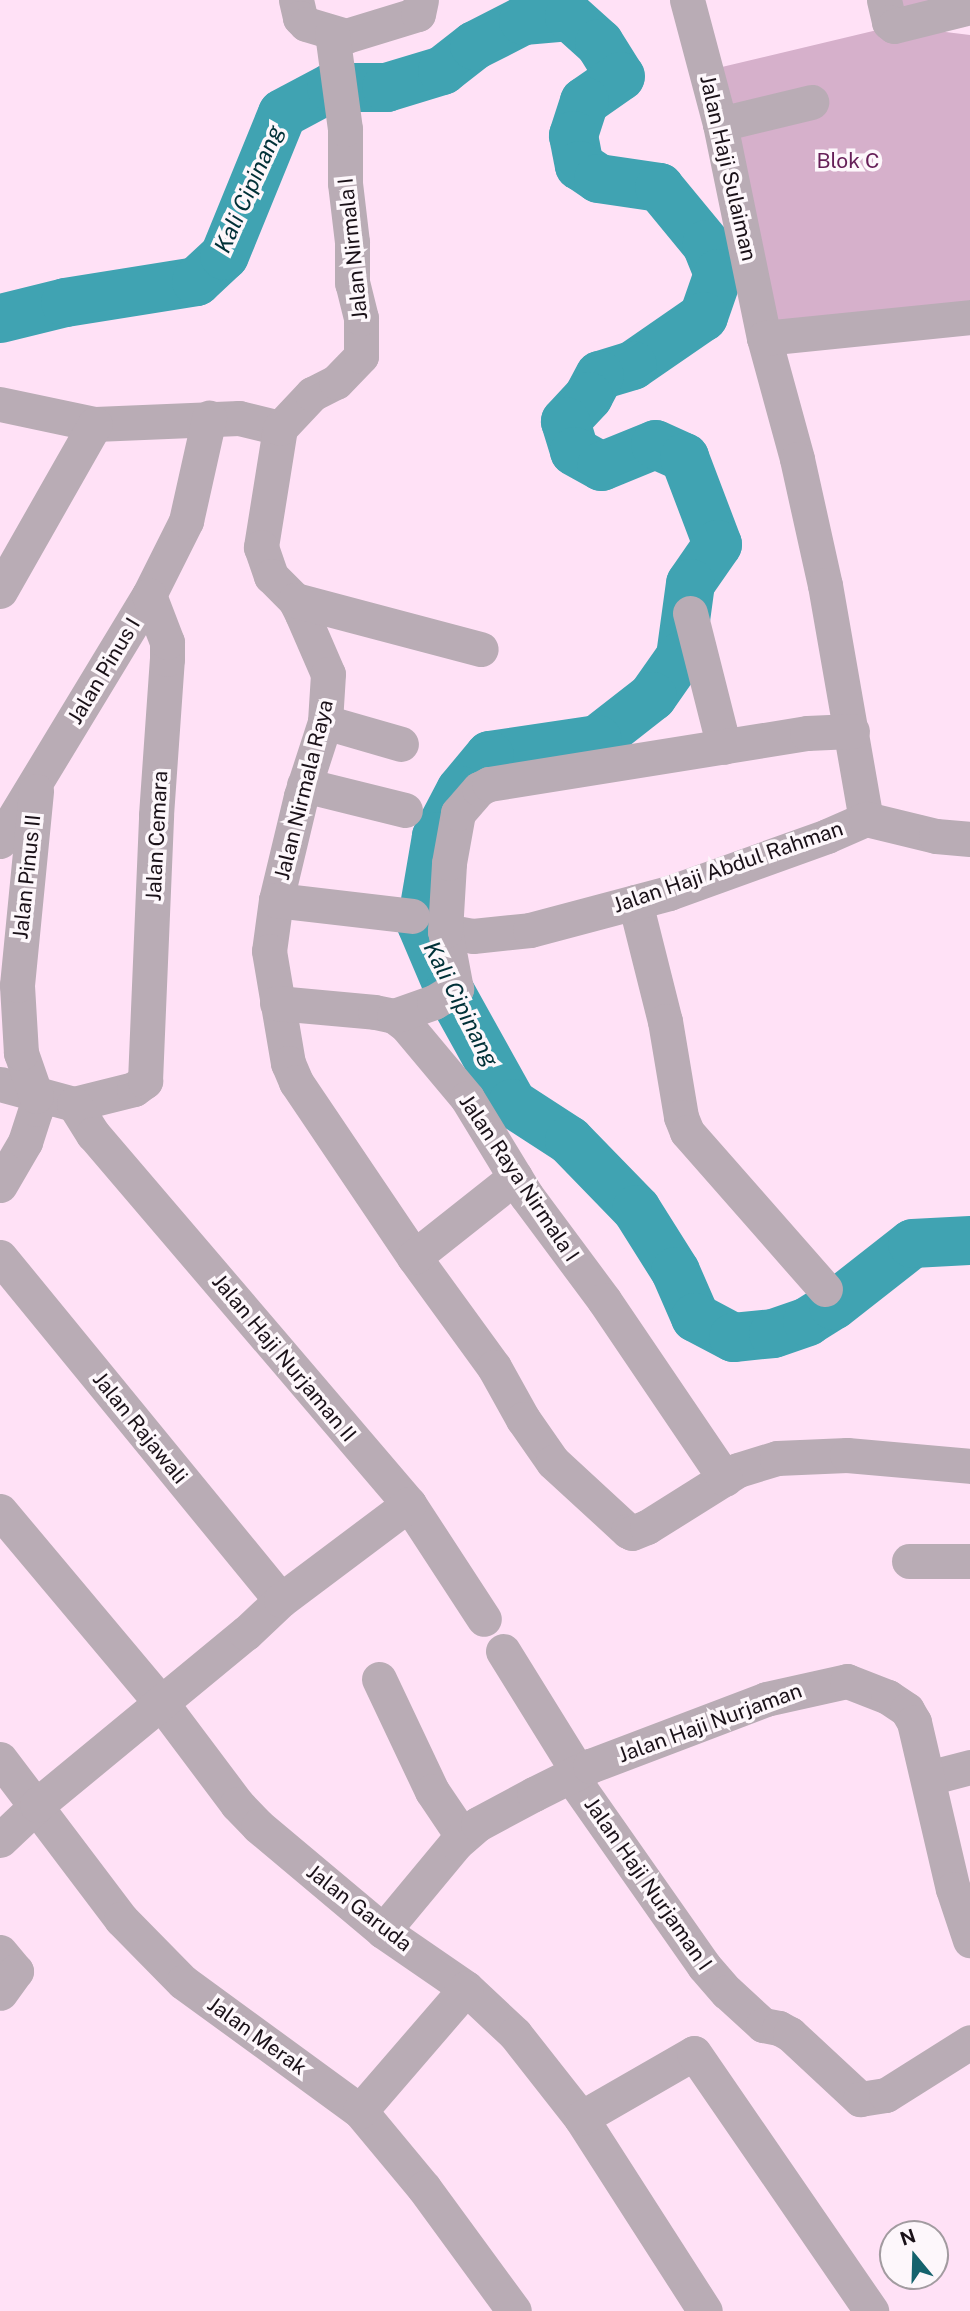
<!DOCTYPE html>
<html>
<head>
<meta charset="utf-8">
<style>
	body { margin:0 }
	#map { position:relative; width:970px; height:2311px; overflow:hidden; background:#ffe1f6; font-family:"Public Sans",sans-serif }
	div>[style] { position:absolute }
	.green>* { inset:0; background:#d6b0cb }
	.river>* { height:49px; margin:-24.5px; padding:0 24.5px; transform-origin:24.5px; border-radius:24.5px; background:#40a3b2 }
	.minor>* { height:35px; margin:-17.5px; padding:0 17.5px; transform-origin:17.5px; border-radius:17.5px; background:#b9acb5 }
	span { translate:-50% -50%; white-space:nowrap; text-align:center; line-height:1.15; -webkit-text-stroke:7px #fdf7fb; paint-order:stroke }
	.park-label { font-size:21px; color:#651e57 }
	.street-label { font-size:21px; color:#1a1118 }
	.water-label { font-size:23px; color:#003037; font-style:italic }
	.north { position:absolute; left:879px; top:2220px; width:70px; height:70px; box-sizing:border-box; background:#fdf7fb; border:2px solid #a29ba0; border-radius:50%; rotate:341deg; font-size:19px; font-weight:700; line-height:28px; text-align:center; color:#1a1118 }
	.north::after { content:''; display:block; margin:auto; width:24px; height:32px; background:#15626d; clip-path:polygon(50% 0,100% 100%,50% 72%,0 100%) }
</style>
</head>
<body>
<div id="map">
	<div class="green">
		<i style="clip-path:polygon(887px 0,970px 0,897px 26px,970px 35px,970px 317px,764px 338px,705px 71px,894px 26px)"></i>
	</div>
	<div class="river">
		<i style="left:0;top:318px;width:67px;rotate:-13.8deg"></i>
		<i style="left:65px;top:302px;width:133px;rotate:-9.1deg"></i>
		<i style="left:196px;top:281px;width:38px;rotate:-43deg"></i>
		<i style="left:224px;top:255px;width:153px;rotate:-67.8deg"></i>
		<i style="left:282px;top:113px;width:55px;rotate:-28deg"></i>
		<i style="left:331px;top:87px;width:55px"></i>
		<i style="left:386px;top:87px;width:59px;rotate:-16.9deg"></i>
		<i style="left:442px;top:70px;width:41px;rotate:-38deg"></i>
		<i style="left:474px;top:45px;width:55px;rotate:-27deg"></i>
		<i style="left:523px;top:20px;width:46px;rotate:-5deg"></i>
		<i style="left:569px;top:16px;width:40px;rotate:42deg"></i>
		<i style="left:599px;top:43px;width:39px;rotate:58deg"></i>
		<i style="left:620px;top:76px;width:44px;rotate:145.2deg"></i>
		<i style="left:584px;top:101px;width:36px;rotate:108deg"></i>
		<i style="left:573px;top:135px;width:31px;rotate:79deg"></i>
		<i style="left:579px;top:165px;width:23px;rotate:34deg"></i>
		<i style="left:598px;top:178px;width:62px;rotate:8.4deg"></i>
		<i style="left:659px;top:187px;width:74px;rotate:50.5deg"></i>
		<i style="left:706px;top:244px;width:31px;rotate:68deg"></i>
		<i style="left:718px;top:273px;width:46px;rotate:109.2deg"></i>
		<i style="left:703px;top:316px;width:86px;rotate:145.4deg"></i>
		<i style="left:632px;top:365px;width:34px;rotate:163deg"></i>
		<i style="left:599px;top:375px;width:24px;rotate:118deg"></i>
		<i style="left:588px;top:396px;width:34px;rotate:133deg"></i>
		<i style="left:565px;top:421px;width:31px;rotate:73deg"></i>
		<i style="left:574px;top:451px;width:31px;rotate:29deg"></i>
		<i style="left:601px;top:466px;width:58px;rotate:-22.2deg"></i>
		<i style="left:655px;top:444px;width:32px;rotate:24deg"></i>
		<i style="left:684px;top:457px;width:93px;rotate:69.2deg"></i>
		<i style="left:717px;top:544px;width:47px;rotate:124.7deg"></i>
		<i style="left:690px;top:583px;width:74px;rotate:97.8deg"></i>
		<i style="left:680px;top:656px;width:49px;rotate:125deg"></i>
		<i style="left:652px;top:696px;width:70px;rotate:142deg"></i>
		<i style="left:597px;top:739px;width:109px;rotate:171.6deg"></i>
		<i style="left:489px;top:755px;width:45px;rotate:129.6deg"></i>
		<i style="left:460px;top:790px;width:52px;rotate:117.6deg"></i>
		<i style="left:436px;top:836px;width:89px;rotate:99.7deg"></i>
		<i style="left:421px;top:924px;width:72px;rotate:67deg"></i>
		<i style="left:449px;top:990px;width:129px;rotate:60.9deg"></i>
		<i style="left:512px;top:1103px;width:68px;rotate:33deg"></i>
		<i style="left:569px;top:1140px;width:96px;rotate:45.8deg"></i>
		<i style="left:636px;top:1209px;width:73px;rotate:57.8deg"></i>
		<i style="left:675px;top:1271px;width:50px;rotate:66.5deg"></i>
		<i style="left:695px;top:1317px;width:43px;rotate:27.8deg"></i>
		<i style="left:733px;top:1337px;width:40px;rotate:-5.7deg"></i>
		<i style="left:773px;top:1333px;width:36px;rotate:-19deg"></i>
		<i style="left:807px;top:1321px;width:31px;rotate:-32deg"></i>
		<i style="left:833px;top:1305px;width:100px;rotate:-38.1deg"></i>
		<i style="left:912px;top:1243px;width:58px;rotate:-3deg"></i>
	</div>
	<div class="minor">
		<i style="left:296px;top:0;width:18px;rotate:77deg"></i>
		<i style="left:300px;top:18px;width:8px;rotate:45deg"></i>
		<i style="left:306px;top:24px;width:42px;rotate:16.7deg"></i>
		<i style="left:346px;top:36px;width:75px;rotate:-17deg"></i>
		<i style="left:418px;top:14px;width:14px;rotate:-78deg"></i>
		<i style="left:687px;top:0;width:128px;rotate:75.1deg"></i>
		<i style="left:720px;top:124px;width:218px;rotate:78.4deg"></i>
		<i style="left:764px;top:338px;width:125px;rotate:74.7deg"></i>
		<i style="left:797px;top:459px;width:129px;rotate:77.5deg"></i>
		<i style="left:825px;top:585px;width:238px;rotate:80.1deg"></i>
		<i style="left:884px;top:0;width:23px;rotate:77deg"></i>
		<i style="left:889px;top:22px;width:6px;rotate:39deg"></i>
		<i style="left:894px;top:26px;width:78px;rotate:-14deg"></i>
		<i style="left:720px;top:124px;width:94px;rotate:-13.6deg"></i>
		<i style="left:764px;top:338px;width:207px;rotate:-5.8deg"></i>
		<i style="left:0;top:404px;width:97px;rotate:11.9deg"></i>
		<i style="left:95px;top:424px;width:144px;rotate:-2.4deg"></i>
		<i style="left:239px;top:418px;width:42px;rotate:13.7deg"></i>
		<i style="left:280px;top:428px;width:121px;rotate:99.1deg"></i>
		<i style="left:261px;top:547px;width:31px;rotate:71deg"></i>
		<i style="left:271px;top:576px;width:34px;rotate:45deg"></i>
		<i style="left:295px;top:600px;width:16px;rotate:63deg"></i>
		<i style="left:302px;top:614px;width:65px;rotate:66.6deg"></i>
		<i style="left:328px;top:674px;width:48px;rotate:93.6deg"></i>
		<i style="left:325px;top:722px;width:78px;rotate:108deg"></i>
		<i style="left:301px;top:796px;width:107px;rotate:103.5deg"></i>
		<i style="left:276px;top:900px;width:51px;rotate:97.8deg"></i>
		<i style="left:269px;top:951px;width:114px;rotate:80.4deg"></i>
		<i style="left:288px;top:1063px;width:21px;rotate:67deg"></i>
		<i style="left:296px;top:1082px;width:211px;rotate:56deg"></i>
		<i style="left:414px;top:1257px;width:136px;rotate:54deg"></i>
		<i style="left:494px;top:1367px;width:60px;rotate:60.9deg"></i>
		<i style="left:523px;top:1419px;width:52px;rotate:55.1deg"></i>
		<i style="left:553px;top:1462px;width:102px;rotate:42.6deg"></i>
		<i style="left:628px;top:1531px;width:4px;rotate:27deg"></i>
		<i style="left:632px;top:1533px;width:16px;rotate:-22deg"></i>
		<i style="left:647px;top:1527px;width:107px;rotate:-32.1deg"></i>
		<i style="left:738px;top:1470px;width:41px;rotate:-17.1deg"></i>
		<i style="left:777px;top:1458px;width:70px;rotate:-2.5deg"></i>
		<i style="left:847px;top:1455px;width:123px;rotate:5.1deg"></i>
		<i style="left:280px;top:428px;width:47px;rotate:-46.7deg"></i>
		<i style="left:312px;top:394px;width:27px;rotate:-27deg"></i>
		<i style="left:336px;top:382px;width:36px;rotate:-46deg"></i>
		<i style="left:361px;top:356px;width:38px;rotate:-90deg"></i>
		<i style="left:361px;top:318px;width:36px;rotate:-104deg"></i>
		<i style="left:352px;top:283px;width:41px;rotate:-90deg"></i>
		<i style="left:352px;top:242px;width:59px;rotate:-96.8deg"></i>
		<i style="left:345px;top:183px;width:54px;rotate:-90deg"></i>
		<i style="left:345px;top:129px;width:97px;rotate:-97.7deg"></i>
		<i style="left:0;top:591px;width:192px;rotate:-60.4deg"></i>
		<i style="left:295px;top:600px;width:192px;rotate:14.8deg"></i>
		<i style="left:690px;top:613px;width:138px;rotate:75.8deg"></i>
		<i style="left:325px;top:722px;width:79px;rotate:16.1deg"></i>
		<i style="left:304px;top:785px;width:104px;rotate:13.9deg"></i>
		<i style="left:0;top:841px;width:288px;rotate:-58.8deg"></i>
		<i style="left:149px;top:595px;width:83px;rotate:-63.4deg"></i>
		<i style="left:186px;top:521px;width:106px;rotate:-77.4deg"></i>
		<i style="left:276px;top:900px;width:137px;rotate:6.7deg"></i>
		<i style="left:635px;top:902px;width:123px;rotate:75.9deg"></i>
		<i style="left:665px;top:1021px;width:97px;rotate:80.5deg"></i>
		<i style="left:681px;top:1117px;width:16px;rotate:68deg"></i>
		<i style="left:687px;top:1132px;width:209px;rotate:48.7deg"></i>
		<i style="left:445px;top:931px;width:28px;rotate:10deg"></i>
		<i style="left:473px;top:936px;width:57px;rotate:-6deg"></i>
		<i style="left:530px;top:930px;width:144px;rotate:-14.9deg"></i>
		<i style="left:669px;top:893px;width:168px;rotate:-19.8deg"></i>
		<i style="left:827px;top:836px;width:43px;rotate:-23.6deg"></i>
		<i style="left:866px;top:819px;width:72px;rotate:13.7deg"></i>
		<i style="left:936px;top:836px;width:34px;rotate:5deg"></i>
		<i style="left:277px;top:1003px;width:98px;rotate:5.2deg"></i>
		<i style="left:375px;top:1012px;width:19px;rotate:12deg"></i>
		<i style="left:394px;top:1016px;width:15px;rotate:37deg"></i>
		<i style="left:406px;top:1025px;width:95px;rotate:50.1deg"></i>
		<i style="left:467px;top:1098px;width:114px;rotate:58.7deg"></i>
		<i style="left:526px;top:1195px;width:131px;rotate:53.4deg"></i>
		<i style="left:604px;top:1300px;width:216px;rotate:55.9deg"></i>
		<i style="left:394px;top:1016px;width:42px;rotate:-19.3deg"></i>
		<i style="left:434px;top:1002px;width:26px;rotate:-31deg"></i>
		<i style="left:456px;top:989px;width:59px;rotate:-100.7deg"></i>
		<i style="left:445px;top:931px;width:68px;rotate:-86.6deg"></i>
		<i style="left:449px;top:863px;width:51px;rotate:-79.8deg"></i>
		<i style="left:458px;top:813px;width:32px;rotate:-49deg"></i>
		<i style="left:479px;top:789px;width:11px;rotate:-27deg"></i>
		<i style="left:489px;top:784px;width:322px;rotate:-9.1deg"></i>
		<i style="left:807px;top:733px;width:45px;rotate:-2.5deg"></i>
		<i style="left:0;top:1084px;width:77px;rotate:15.1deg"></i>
		<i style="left:74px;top:1104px;width:62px;rotate:-14deg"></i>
		<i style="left:134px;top:1089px;width:14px;rotate:-36deg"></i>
		<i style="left:145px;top:1081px;width:266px;rotate:-87.6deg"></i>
		<i style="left:156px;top:815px;width:156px;rotate:-86deg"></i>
		<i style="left:167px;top:659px;width:17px;rotate:-90deg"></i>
		<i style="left:167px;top:642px;width:50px;rotate:-111deg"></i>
		<i style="left:74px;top:1104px;width:36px;rotate:58deg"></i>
		<i style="left:93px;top:1134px;width:487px;rotate:49.5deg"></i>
		<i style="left:409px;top:1504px;width:137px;rotate:56.9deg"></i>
		<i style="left:0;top:1185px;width:50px;rotate:-59.8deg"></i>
		<i style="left:25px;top:1142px;width:35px;rotate:-72deg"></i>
		<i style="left:36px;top:1109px;width:13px;rotate:-90deg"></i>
		<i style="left:36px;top:1096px;width:46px;rotate:-109.2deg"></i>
		<i style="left:21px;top:1053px;width:68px;rotate:-93.4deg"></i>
		<i style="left:17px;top:985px;width:195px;rotate:-84.4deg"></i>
		<i style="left:0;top:1257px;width:443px;rotate:50.7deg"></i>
		<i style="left:414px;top:1257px;width:129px;rotate:-38.4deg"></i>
		<i style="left:0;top:1511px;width:252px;rotate:50deg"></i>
		<i style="left:162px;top:1704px;width:125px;rotate:53.1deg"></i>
		<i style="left:237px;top:1804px;width:30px;rotate:46deg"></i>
		<i style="left:258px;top:1826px;width:163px;rotate:40deg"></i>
		<i style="left:383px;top:1931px;width:101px;rotate:34.5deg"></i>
		<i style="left:466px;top:1988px;width:67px;rotate:43.2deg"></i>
		<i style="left:515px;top:2034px;width:107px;rotate:51.8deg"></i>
		<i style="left:581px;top:2118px;width:229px;rotate:57.3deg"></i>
		<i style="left:909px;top:1561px;width:61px"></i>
		<i style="left:503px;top:1651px;width:142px;rotate:58.2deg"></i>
		<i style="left:379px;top:1679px;width:124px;rotate:64.7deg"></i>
		<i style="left:432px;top:1791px;width:55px;rotate:56deg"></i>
		<i style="left:0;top:1759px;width:201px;rotate:52.9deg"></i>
		<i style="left:121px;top:1919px;width:88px;rotate:45.5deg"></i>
		<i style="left:183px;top:1982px;width:219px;rotate:36.1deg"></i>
		<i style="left:360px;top:2111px;width:100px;rotate:50.3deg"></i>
		<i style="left:424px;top:2188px;width:152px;rotate:53.8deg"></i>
		<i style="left:571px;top:1776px;width:232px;rotate:55deg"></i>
		<i style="left:704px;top:1966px;width:35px;rotate:49deg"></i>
		<i style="left:727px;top:1992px;width:49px;rotate:42.5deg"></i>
		<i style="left:763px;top:2025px;width:16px;rotate:11deg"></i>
		<i style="left:779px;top:2028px;width:13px;rotate:29deg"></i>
		<i style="left:790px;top:2034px;width:96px;rotate:42.9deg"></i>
		<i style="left:860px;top:2099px;width:26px;rotate:-9deg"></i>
		<i style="left:886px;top:2095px;width:99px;rotate:-32.2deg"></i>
		<i style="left:928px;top:1778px;width:43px;rotate:-14.7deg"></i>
		<i style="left:0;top:1840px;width:51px;rotate:-43.4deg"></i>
		<i style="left:37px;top:1805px;width:271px;rotate:-39.5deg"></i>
		<i style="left:246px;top:1633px;width:48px;rotate:-43.3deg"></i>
		<i style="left:281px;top:1600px;width:160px;rotate:-36.9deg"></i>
		<i style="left:383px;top:1931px;width:114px;rotate:-50.3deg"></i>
		<i style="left:456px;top:1843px;width:29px;rotate:-41deg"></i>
		<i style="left:478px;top:1824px;width:64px;rotate:-28.2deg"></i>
		<i style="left:534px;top:1794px;width:63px;rotate:-26.6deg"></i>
		<i style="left:590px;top:1766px;width:188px;rotate:-20.8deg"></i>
		<i style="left:766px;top:1699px;width:83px;rotate:-12.5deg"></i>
		<i style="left:847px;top:1681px;width:44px;rotate:21.3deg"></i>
		<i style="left:888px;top:1697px;width:23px;rotate:34deg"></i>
		<i style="left:907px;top:1710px;width:14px;rotate:60deg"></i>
		<i style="left:914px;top:1722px;width:171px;rotate:76.9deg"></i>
		<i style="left:953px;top:1889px;width:54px;rotate:71.6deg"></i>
		<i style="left:0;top:1952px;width:25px;rotate:50deg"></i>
		<i style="left:16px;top:1971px;width:27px;rotate:126deg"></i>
		<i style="left:360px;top:2111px;width:162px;rotate:-49.2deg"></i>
		<i style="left:581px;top:2118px;width:130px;rotate:-29.9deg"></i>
		<i style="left:694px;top:2053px;width:313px;rotate:55.5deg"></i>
	</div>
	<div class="park-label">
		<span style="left:848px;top:161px">Blok C</span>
	</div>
	<div class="street-label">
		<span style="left:728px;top:168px;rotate:77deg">Jalan Haji Sulaiman</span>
		<span style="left:353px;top:249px;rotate:-96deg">Jalan Nirmala I</span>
		<span style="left:104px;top:671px;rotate:-59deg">Jalan Pinus I</span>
		<span style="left:304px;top:790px;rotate:-76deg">Jalan Nirmala Raya</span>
		<span style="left:157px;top:836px;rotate:-87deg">Jalan Cemara</span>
		<span style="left:728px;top:867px;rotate:-19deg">Jalan Haji Abdul Rahman</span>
		<span style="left:27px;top:877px;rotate:-84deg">Jalan Pinus II</span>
		<span style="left:519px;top:1178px;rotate:56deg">Jalan Raya Nirmala I</span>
		<span style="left:284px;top:1358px;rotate:50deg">Jalan Haji Nurjaman II</span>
		<span style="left:140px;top:1428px;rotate:51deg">Jalan Rajawali</span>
		<span style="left:710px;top:1723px;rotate:-20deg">Jalan Haji Nurjaman</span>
		<span style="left:648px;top:1884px;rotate:55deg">Jalan Haji Nurjaman I</span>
		<span style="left:359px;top:1908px;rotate:38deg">Jalan Garuda</span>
		<span style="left:257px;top:2036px;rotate:36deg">Jalan Merak</span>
	</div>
	<div class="water-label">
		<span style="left:249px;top:189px;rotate:-66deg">Kali Cipinang</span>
		<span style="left:461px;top:1004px;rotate:63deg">Kali Cipinang</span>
	</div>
	<div class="north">N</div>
</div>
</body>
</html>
